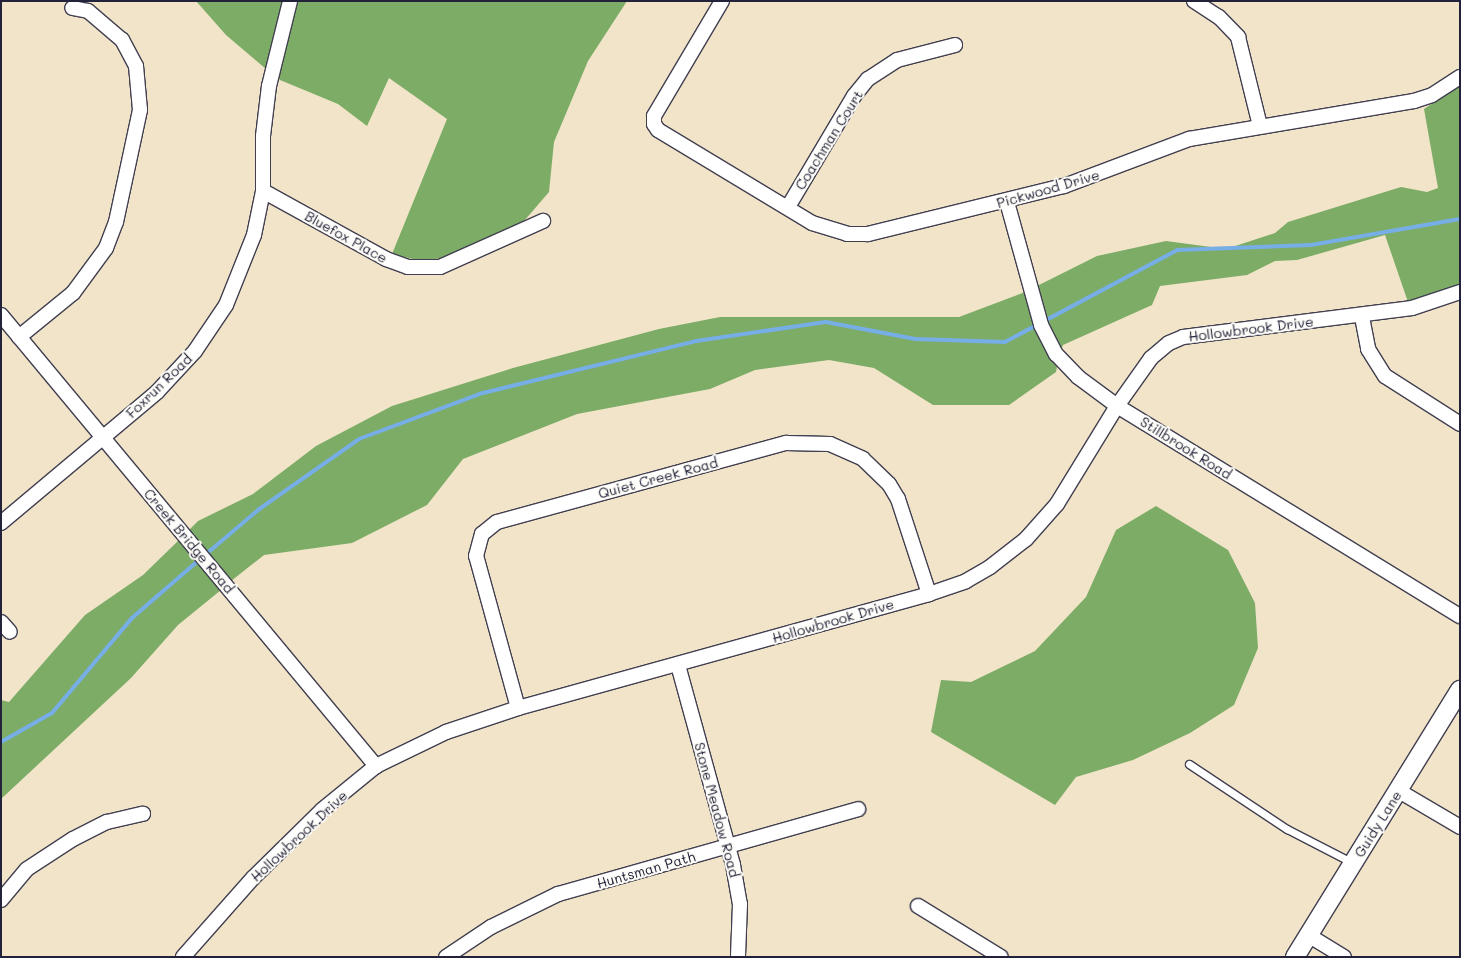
<!DOCTYPE html>
<html>
<head>
<meta charset="utf-8">
<style>
	body { margin:0 }
	#map { position:relative; width:1461px; height:958px; overflow:hidden; background:#f1e4c9; font-family:Mali,sans-serif }
	div>[style] { position:absolute }
	.forest>* { inset:0; background:#7cac66 }
	.stream>* { height:4px; margin:-2px; padding:0 2px; transform-origin:2px; border-radius:2px; background:#77aee6 }
	.roads { filter:drop-shadow(1px 0 #413f50) drop-shadow(-1px 0 #413f50) drop-shadow(0 1px #413f50) drop-shadow(0 -1px #413f50) }
	.service>* { height:7px; margin:-3.5px; padding:0 3.5px; transform-origin:3.5px; border-radius:3.5px; background:#fff }
	.minor>* { height:14px; margin:-7px; padding:0 7px; transform-origin:7px; border-radius:7px; background:#fff }
	.tertiary>* { height:18px; margin:-9px; padding:0 9px; transform-origin:9px; border-radius:9px; background:#fff }
	span { translate:-50% -50%; white-space:nowrap; text-align:center; line-height:1.15; -webkit-text-stroke:4px #fdfcf7; paint-order:stroke }
	.street-label { font-size:14px; color:#22223b }
	.frame { position:absolute; inset:0; border:2px solid #22223b; pointer-events:none }
</style>
</head>
<body>
<div id="map">
	<div class="forest">
		<i style="clip-path:polygon(196px 1px,284px 1px,266px 69px,226px 35px)"></i>
		<i style="clip-path:polygon(296px 1px,627px 1px,588px 61px,554px 142px,549px 192px,524px 221px,462px 252px,425px 262px,392px 254px,447px 119px,389px 78px,367px 126px,338px 104px,280px 80px,277px 77px)"></i>
		<i style="clip-path:polygon(1460px 85px,1460px 285px,1408px 302px,1385px 235px,1297px 260px,1275px 261px,1247px 275px,1160px 286px,1152px 305px,1063px 345px,1061px 350px,1047px 322px,1037px 286px,1097px 256px,1166px 241px,1226px 249px,1275px 233px,1288px 222px,1401px 187px,1427px 192px,1438px 188px,1424px 109px)"></i>
		<i style="clip-path:polygon(1025px 292px,1035px 327px,1057px 367px,1056px 372px,1009px 405px,933px 405px,874px 368px,829px 360px,755px 370px,710px 389px,577px 414px,463px 459px,427px 505px,352px 543px,264px 555px,231px 581px,189px 530px,198px 521px,253px 494px,316px 446px,392px 406px,513px 368px,659px 329px,720px 317px,959px 317px)"></i>
		<i style="clip-path:polygon(1156px 506px,1228px 550px,1255px 603px,1258px 648px,1234px 705px,1190px 733px,1133px 760px,1076px 777px,1055px 805px,931px 732px,941px 680px,971px 682px,1035px 651px,1086px 597px,1116px 530px)"></i>
		<i style="clip-path:polygon(179px 540px,221px 590px,178px 625px,131px 678px,1px 799px,1px 700px,9px 702px,85px 615px,143px 575px)"></i>
	</div>
	<div class="stream">
		<i style="left:205px;top:555px;width:70px;rotate:-40.3deg"></i>
		<i style="left:258px;top:510px;width:123px;rotate:-35.1deg"></i>
		<i style="left:359px;top:439px;width:132px;rotate:-20.4deg"></i>
		<i style="left:483px;top:393px;width:219px;rotate:-13.7deg"></i>
		<i style="left:696px;top:341px;width:131px;rotate:-8.3deg"></i>
		<i style="left:826px;top:322px;width:91px;rotate:10.8deg"></i>
		<i style="left:915px;top:339px;width:90px;rotate:1.9deg"></i>
		<i style="left:1005px;top:342px;width:195px;rotate:-28.1deg"></i>
		<i style="left:1177px;top:250px;width:134px;rotate:-2.1deg"></i>
		<i style="left:1311px;top:245px;width:151px;rotate:-9.9deg"></i>
		<i style="left:1px;top:742px;width:59px;rotate:-29.6deg"></i>
		<i style="left:52px;top:713px;width:124px;rotate:-49.9deg"></i>
		<i style="left:132px;top:618px;width:89px;rotate:-40.9deg"></i>
	</div>
	<div class="roads">
		<div class="service">
			<i style="left:1189px;top:764px;width:118px;rotate:33.6deg"></i>
			<i style="left:1287px;top:829px;width:74px;rotate:27.3deg"></i>
		</div>
		<div class="minor">
			<i style="left:722px;top:1px;width:134px;rotate:120.6deg"></i>
			<i style="left:654px;top:116px;width:8px;rotate:90deg"></i>
			<i style="left:654px;top:124px;width:7px;rotate:56deg"></i>
			<i style="left:658px;top:130px;width:180px;rotate:31.1deg"></i>
			<i style="left:812px;top:223px;width:37px;rotate:17deg"></i>
			<i style="left:847px;top:234px;width:21px"></i>
			<i style="left:868px;top:234px;width:202px;rotate:-13.8deg"></i>
			<i style="left:1064px;top:186px;width:134px;rotate:-20.6deg"></i>
			<i style="left:1189px;top:139px;width:228px;rotate:-9.6deg"></i>
			<i style="left:1414px;top:101px;width:19px;rotate:-18deg"></i>
			<i style="left:1432px;top:95px;width:33px;rotate:-33deg"></i>
			<i style="left:1194px;top:1px;width:30px;rotate:33deg"></i>
			<i style="left:1219px;top:17px;width:28px;rotate:46deg"></i>
			<i style="left:1238px;top:37px;width:92px;rotate:76.1deg"></i>
			<i style="left:263px;top:191px;width:141px;rotate:28.9deg"></i>
			<i style="left:386px;top:259px;width:23px;rotate:20deg"></i>
			<i style="left:408px;top:267px;width:32px"></i>
			<i style="left:440px;top:267px;width:113px;rotate:-24.1deg"></i>
			<i style="left:1007px;top:202px;width:128px;rotate:74.5deg"></i>
			<i style="left:1041px;top:325px;width:33px;rotate:63deg"></i>
			<i style="left:1056px;top:354px;width:32px;rotate:46deg"></i>
			<i style="left:1078px;top:377px;width:49px;rotate:36.6deg"></i>
			<i style="left:1117px;top:406px;width:402px;rotate:31.5deg"></i>
			<i style="left:788px;top:207px;width:129px;rotate:-59.3deg"></i>
			<i style="left:854px;top:96px;width:22px;rotate:-51deg"></i>
			<i style="left:868px;top:79px;width:35px;rotate:-33deg"></i>
			<i style="left:897px;top:60px;width:60px;rotate:-14.5deg"></i>
			<i style="left:1px;top:315px;width:587px;rotate:50.26deg"></i>
			<i style="left:1362px;top:317px;width:33px;rotate:79deg"></i>
			<i style="left:1368px;top:349px;width:32px;rotate:58deg"></i>
			<i style="left:1385px;top:376px;width:89px;rotate:32.6deg"></i>
			<i style="left:19px;top:337px;width:70px;rotate:-39.2deg"></i>
			<i style="left:73px;top:293px;width:56px;rotate:-53.7deg"></i>
			<i style="left:106px;top:248px;width:28px;rotate:-69deg"></i>
			<i style="left:116px;top:222px;width:115px;rotate:-77.9deg"></i>
			<i style="left:140px;top:110px;width:44px;rotate:-95.2deg"></i>
			<i style="left:136px;top:66px;width:30px;rotate:-118deg"></i>
			<i style="left:122px;top:40px;width:45px;rotate:-139.5deg"></i>
			<i style="left:88px;top:11px;width:16px;rotate:-169deg"></i>
			<i style="left:1px;top:523px;width:204px;rotate:-40deg"></i>
			<i style="left:157px;top:392px;width:56px;rotate:-47.2deg"></i>
			<i style="left:195px;top:351px;width:55px;rotate:-56deg"></i>
			<i style="left:226px;top:305px;width:75px;rotate:-68.2deg"></i>
			<i style="left:254px;top:235px;width:45px;rotate:-78.4deg"></i>
			<i style="left:263px;top:191px;width:55px;rotate:-90deg"></i>
			<i style="left:263px;top:136px;width:50px;rotate:-83.2deg"></i>
			<i style="left:269px;top:86px;width:88px;rotate:-76.1deg"></i>
			<i style="left:1px;top:622px;width:13px;rotate:48deg"></i>
			<i style="left:678px;top:665px;width:207px;rotate:74.6deg"></i>
			<i style="left:733px;top:865px;width:40px;rotate:80deg"></i>
			<i style="left:740px;top:904px;width:53px;rotate:92.2deg"></i>
			<i style="left:518px;top:708px;width:158px;rotate:-105.4deg"></i>
			<i style="left:476px;top:556px;width:23px;rotate:-75deg"></i>
			<i style="left:482px;top:534px;width:19px;rotate:-39deg"></i>
			<i style="left:497px;top:522px;width:300px;rotate:-15.3deg"></i>
			<i style="left:786px;top:443px;width:44px;rotate:1.3deg"></i>
			<i style="left:830px;top:444px;width:36px;rotate:24deg"></i>
			<i style="left:863px;top:459px;width:36px;rotate:44deg"></i>
			<i style="left:889px;top:484px;width:17px;rotate:59deg"></i>
			<i style="left:898px;top:499px;width:100px;rotate:71.9deg"></i>
			<i style="left:1399px;top:791px;width:71px;rotate:30.5deg"></i>
			<i style="left:1px;top:900px;width:40px;rotate:-50deg"></i>
			<i style="left:27px;top:869px;width:55px;rotate:-33.1deg"></i>
			<i style="left:73px;top:839px;width:38px;rotate:-27deg"></i>
			<i style="left:107px;top:822px;width:37px;rotate:-13deg"></i>
			<i style="left:918px;top:906px;width:97px;rotate:31.6deg"></i>
			<i style="left:1308px;top:935px;width:42px;rotate:31.4deg"></i>
			<i style="left:183px;top:957px;width:106px;rotate:-48.5deg"></i>
			<i style="left:253px;top:878px;width:97px;rotate:-44.6deg"></i>
			<i style="left:322px;top:810px;width:70px;rotate:-39.2deg"></i>
			<i style="left:376px;top:766px;width:78px;rotate:-25.9deg"></i>
			<i style="left:446px;top:732px;width:76px;rotate:-18.4deg"></i>
			<i style="left:518px;top:708px;width:427px;rotate:-15.5deg"></i>
			<i style="left:929px;top:594px;width:39px;rotate:-19deg"></i>
			<i style="left:966px;top:581px;width:28px;rotate:-30deg"></i>
			<i style="left:990px;top:567px;width:46px;rotate:-37.9deg"></i>
			<i style="left:1026px;top:539px;width:47px;rotate:-48.5deg"></i>
			<i style="left:1057px;top:504px;width:115px;rotate:-58.5deg"></i>
			<i style="left:1117px;top:406px;width:59px;rotate:-54.7deg"></i>
			<i style="left:1151px;top:358px;width:23px;rotate:-40deg"></i>
			<i style="left:1169px;top:343px;width:15px;rotate:-23deg"></i>
			<i style="left:1183px;top:337px;width:231px;rotate:-7.2deg"></i>
			<i style="left:1412px;top:308px;width:51px;rotate:-18.4deg"></i>
			<i style="left:446px;top:957px;width:54px;rotate:-33.7deg"></i>
			<i style="left:491px;top:927px;width:75px;rotate:-26.2deg"></i>
			<i style="left:558px;top:894px;width:312px;rotate:-15.8deg"></i>
		</div>
		<div class="tertiary">
			<i style="left:1295px;top:957px;width:314px;rotate:-58.3deg"></i>
		</div>
	</div>
	<div class="street-label">
		<span style="left:829px;top:140px;rotate:-58deg">Coachman Court</span>
		<span style="left:1048px;top:189px;rotate:-16deg">Pickwood Drive</span>
		<span style="left:346px;top:237px;rotate:29deg">Bluefox Place</span>
		<span style="left:1251px;top:329px;rotate:-7deg">Hollowbrook Drive</span>
		<span style="left:159px;top:386px;rotate:-44deg">Foxrun Road</span>
		<span style="left:1186px;top:448px;rotate:32deg">Stillbrook Road</span>
		<span style="left:658px;top:478px;rotate:-15deg">Quiet Creek Road</span>
		<span style="left:189px;top:541px;rotate:50deg">Creek Bridge Road</span>
		<span style="left:833px;top:621px;rotate:-16deg">Hollowbrook Drive</span>
		<span style="left:717px;top:810px;rotate:75deg">Stone Meadow Road</span>
		<span style="left:1378px;top:824px;rotate:-58deg">Guidy Lane</span>
		<span style="left:299px;top:836px;rotate:-43deg">Hollowbrook Drive</span>
		<span style="left:646px;top:870px;rotate:-16deg">Huntsman Path</span>
	</div>
	<div class="frame"></div>
</div>
</body>
</html>
